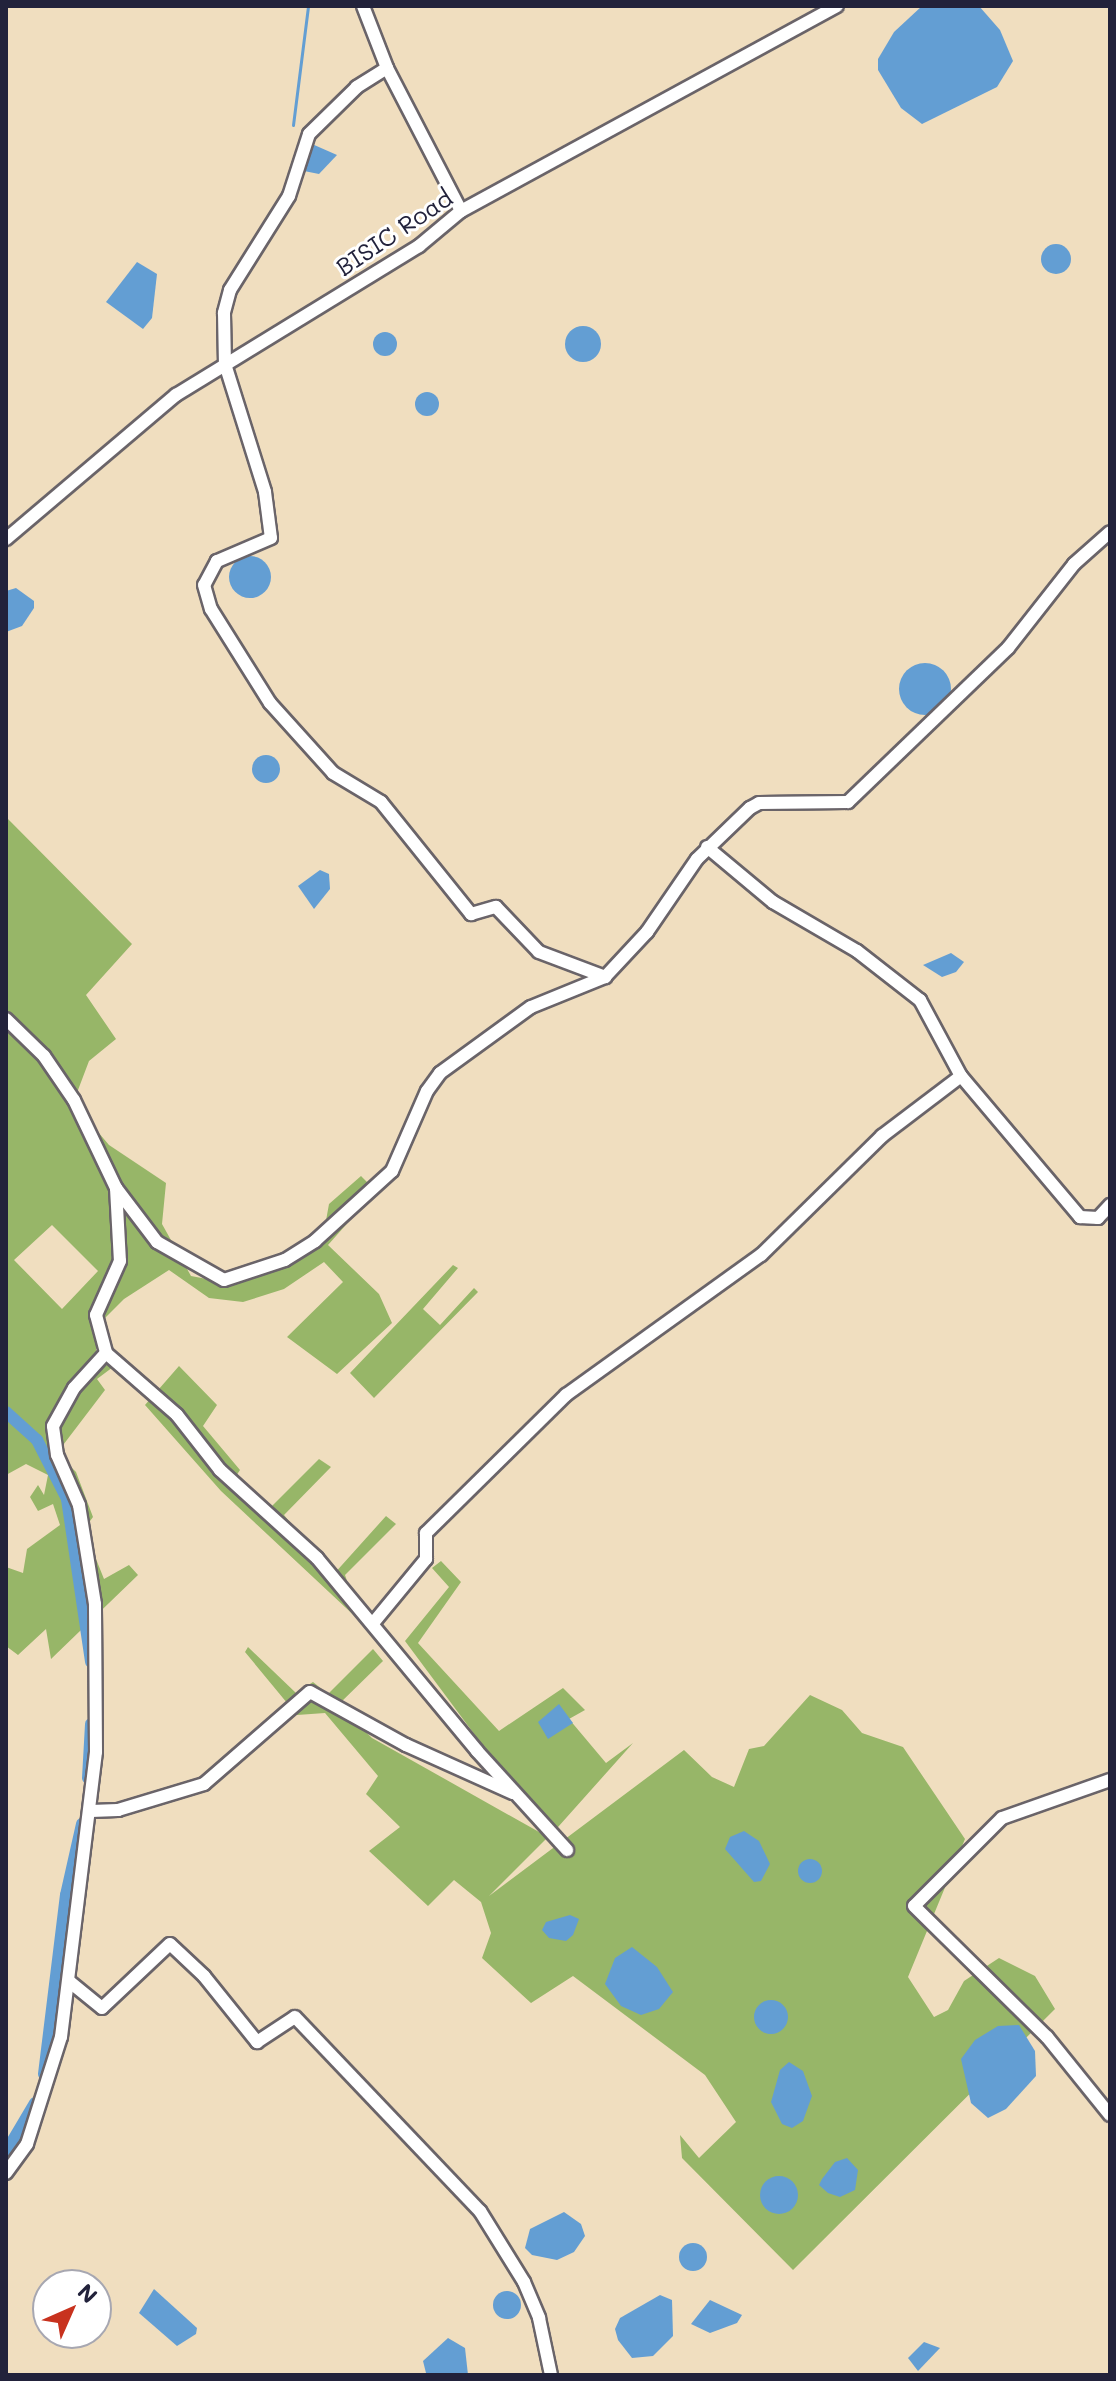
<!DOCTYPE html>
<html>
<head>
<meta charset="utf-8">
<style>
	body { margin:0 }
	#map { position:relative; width:1116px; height:2381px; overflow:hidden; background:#f0debf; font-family:Mali,sans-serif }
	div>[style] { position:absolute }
	.forest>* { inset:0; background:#97b668 }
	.water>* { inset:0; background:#639ed3 }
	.round { border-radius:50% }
	.stream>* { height:3px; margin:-1.5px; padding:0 1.5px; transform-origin:1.5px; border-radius:1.5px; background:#639ed3 }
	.canal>* { height:12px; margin:-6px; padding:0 6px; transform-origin:6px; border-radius:6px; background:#639ed3 }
	.roads { filter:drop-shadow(2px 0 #6a6469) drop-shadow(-2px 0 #6a6469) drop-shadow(0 2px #6a6469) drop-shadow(0 -2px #6a6469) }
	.minor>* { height:12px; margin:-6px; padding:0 6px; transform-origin:6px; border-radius:6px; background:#fff }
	span { translate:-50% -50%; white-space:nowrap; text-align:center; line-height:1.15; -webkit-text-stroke:6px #fff; paint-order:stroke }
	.street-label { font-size:24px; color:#22223b }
	.frame { position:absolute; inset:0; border:8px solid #22223b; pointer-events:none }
	.north { position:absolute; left:32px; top:2269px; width:80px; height:80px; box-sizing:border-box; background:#fff; border:2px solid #a7a7b1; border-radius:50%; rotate:45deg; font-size:22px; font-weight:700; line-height:32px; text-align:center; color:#22223b }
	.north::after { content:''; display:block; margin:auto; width:28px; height:36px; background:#c8321e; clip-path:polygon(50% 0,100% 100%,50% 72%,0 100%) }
</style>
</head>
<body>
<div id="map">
	<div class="forest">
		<i style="clip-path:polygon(6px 817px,132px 944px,86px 995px,116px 1039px,89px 1061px,75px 1098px,6px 1014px)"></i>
		<i style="clip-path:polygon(evenodd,6px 1019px,44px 1056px,76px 1106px,109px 1145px,166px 1183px,162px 1224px,191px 1276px,228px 1283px,250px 1270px,277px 1270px,301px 1256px,308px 1236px,325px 1226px,329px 1204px,361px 1176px,376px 1191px,328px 1245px,379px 1294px,392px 1323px,337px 1374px,287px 1337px,343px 1282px,324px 1262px,284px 1289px,243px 1302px,209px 1298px,169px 1270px,124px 1299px,96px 1327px,96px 1362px,113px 1367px,97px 1379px,105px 1390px,57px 1453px,76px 1472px,93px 1517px,84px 1529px,104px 1579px,129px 1565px,138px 1575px,51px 1659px,46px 1629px,18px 1655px,6px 1646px,6px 1567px,23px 1573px,27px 1549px,60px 1525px,53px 1504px,38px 1511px,30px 1497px,38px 1485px,44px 1495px,48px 1475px,26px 1464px,6px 1475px,6px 1019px,52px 1225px,98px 1271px,62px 1309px,14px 1260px,52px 1225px)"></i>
		<i style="clip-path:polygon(453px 1265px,458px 1268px,423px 1309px,440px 1325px,474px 1288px,478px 1292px,374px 1398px,350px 1373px)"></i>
		<i style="clip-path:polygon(179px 1366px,217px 1405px,203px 1426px,240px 1470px,236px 1476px,270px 1508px,319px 1459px,331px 1467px,284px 1515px,333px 1575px,386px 1516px,396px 1524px,345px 1575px,361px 1622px,221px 1491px,145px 1405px)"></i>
		<i style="clip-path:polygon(441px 1561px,461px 1582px,418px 1643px,499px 1731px,563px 1688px,585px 1710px,569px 1719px,606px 1763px,633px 1743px,550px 1836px,405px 1641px,449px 1587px,432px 1568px)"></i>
		<i style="clip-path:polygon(248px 1647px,296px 1693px,313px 1682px,328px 1694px,373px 1649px,383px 1661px,338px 1705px,372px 1738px,548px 1837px,489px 1896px,684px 1750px,712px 1777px,734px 1787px,749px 1749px,764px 1746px,810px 1695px,842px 1710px,862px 1733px,903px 1747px,965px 1839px,908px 1977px,934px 2017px,948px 2010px,964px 1981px,999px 1958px,1035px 1976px,1055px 2009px,793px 2270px,682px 2158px,680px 2135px,699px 2158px,736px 2122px,705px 2075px,573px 1976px,531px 2003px,482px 1958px,491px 1933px,481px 1902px,454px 1880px,428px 1906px,369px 1851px,400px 1827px,366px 1794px,378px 1776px,325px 1713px,297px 1715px,245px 1652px)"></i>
	</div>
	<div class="water">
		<i style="clip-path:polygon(922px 6px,979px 6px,1000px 30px,1013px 61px,997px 87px,922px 124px,901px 108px,878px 70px,878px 59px,894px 32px)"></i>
		<i style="clip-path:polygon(312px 144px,337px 155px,319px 174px,304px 171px,305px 150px)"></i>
		<i class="round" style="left:1041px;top:244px;width:30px;height:30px"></i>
		<i style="clip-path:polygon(137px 262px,157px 274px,152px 318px,143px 329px,106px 302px)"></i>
		<i class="round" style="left:565px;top:326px;width:36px;height:36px"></i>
		<i class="round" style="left:373px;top:332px;width:24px;height:24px"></i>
		<i class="round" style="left:415px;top:392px;width:24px;height:24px"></i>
		<i class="round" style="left:229px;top:556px;width:42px;height:42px"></i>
		<i style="clip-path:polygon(16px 588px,34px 601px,34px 608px,22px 626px,6px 632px,6px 591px)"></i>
		<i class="round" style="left:899px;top:663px;width:52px;height:52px"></i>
		<i class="round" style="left:252px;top:755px;width:28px;height:28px"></i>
		<i style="clip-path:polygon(320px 870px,329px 874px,330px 889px,314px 909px,298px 886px)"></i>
		<i style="clip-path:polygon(951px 953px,964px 962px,956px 972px,942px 977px,923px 965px)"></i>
		<i style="clip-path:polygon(559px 1704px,573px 1723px,548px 1739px,538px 1722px)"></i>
		<i style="clip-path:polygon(744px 1831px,759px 1841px,770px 1864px,761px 1881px,754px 1882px,725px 1849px,730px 1837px)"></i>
		<i class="round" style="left:798px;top:1859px;width:24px;height:24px"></i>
		<i style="clip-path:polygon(570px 1915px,579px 1919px,573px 1935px,566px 1941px,549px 1938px,542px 1930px,546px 1922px)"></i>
		<i style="clip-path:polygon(632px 1947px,657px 1967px,673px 1992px,659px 2009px,641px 2015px,621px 2006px,605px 1984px,615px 1958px)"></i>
		<i class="round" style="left:754px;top:2000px;width:34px;height:34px"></i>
		<i style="clip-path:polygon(1019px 2025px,1035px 2051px,1036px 2076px,1006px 2109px,988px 2118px,971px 2103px,961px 2059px,975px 2040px,998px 2026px)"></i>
		<i style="clip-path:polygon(789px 2062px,803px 2071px,812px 2096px,803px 2121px,792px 2128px,782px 2124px,771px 2102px,780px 2070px)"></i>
		<i style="clip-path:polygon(847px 2158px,858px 2170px,855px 2190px,840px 2197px,828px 2193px,819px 2185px,822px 2179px,835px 2162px)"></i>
		<i class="round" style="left:760px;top:2176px;width:38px;height:38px"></i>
		<i style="clip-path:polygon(564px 2212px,581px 2224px,585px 2236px,574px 2252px,557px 2260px,532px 2255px,525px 2248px,530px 2229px)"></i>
		<i class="round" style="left:679px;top:2243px;width:28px;height:28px"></i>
		<i style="clip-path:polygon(154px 2289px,197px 2328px,196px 2334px,177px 2346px,139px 2313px)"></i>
		<i class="round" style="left:493px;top:2291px;width:28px;height:28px"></i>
		<i style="clip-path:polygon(660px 2295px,672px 2300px,673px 2336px,653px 2356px,632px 2358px,618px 2340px,615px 2329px,620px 2318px)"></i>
		<i style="clip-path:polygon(710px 2300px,742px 2315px,737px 2323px,710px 2333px,691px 2324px)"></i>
		<i style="clip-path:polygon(448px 2338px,465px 2348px,468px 2375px,426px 2373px,423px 2361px)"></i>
		<i style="clip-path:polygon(924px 2342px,940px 2348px,918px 2371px,908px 2358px)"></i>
	</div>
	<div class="stream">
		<i style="left:293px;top:125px;width:120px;rotate:-82.8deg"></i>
	</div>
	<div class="canal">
		<i style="left:6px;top:1412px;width:42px;rotate:42.1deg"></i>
		<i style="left:37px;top:1440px;width:66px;rotate:63deg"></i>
		<i style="left:67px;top:1499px;width:165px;rotate:81.6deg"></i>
		<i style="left:88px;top:1778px;width:54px;rotate:-86.8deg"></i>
		<i style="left:44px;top:2074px;width:180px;rotate:-83deg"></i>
		<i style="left:66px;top:1895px;width:73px;rotate:-77.3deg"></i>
		<i style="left:6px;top:2152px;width:57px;rotate:-59.4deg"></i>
	</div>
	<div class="roads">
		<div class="minor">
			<i style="left:363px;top:6px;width:66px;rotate:68.8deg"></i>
			<i style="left:387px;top:68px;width:161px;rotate:62.6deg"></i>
			<i style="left:387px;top:68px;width:36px;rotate:148deg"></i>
			<i style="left:357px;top:87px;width:67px;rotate:135.6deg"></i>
			<i style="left:309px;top:134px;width:65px;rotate:107.9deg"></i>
			<i style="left:289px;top:196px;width:111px;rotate:122.1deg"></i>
			<i style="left:230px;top:290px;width:24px;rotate:105deg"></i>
			<i style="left:224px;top:313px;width:51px;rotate:88.9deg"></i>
			<i style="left:225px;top:364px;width:134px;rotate:72.6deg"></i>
			<i style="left:265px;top:492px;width:46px;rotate:82.6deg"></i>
			<i style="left:271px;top:538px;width:59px;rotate:156.9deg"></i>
			<i style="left:217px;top:561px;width:27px;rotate:118deg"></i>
			<i style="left:204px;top:585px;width:25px;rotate:74deg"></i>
			<i style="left:211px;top:609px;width:111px;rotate:57.9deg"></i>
			<i style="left:270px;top:703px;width:94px;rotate:48deg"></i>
			<i style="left:333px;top:773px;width:56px;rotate:31.1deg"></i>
			<i style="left:381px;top:802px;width:144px;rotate:51.2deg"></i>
			<i style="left:471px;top:914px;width:26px;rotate:-16deg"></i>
			<i style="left:496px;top:907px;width:62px;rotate:46.3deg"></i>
			<i style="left:539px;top:952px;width:71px;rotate:20.7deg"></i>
			<i style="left:6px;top:539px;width:223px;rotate:-40.3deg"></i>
			<i style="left:176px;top:395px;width:285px;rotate:-31.5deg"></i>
			<i style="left:419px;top:246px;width:55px;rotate:-39.8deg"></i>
			<i style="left:461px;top:211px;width:428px;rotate:-28.6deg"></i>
			<i style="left:707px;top:847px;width:86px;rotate:39.8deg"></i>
			<i style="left:773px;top:902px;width:97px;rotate:30.3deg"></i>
			<i style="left:857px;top:951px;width:80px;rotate:37.9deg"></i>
			<i style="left:920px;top:1000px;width:86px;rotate:61.7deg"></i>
			<i style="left:961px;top:1076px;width:185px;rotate:49.8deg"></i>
			<i style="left:1080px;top:1217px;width:18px;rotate:3deg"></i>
			<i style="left:1098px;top:1218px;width:18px;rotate:-47deg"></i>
			<i style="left:6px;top:1019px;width:53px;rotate:44.2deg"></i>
			<i style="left:44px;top:1056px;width:53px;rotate:55.7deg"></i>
			<i style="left:74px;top:1100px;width:98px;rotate:64.5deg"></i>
			<i style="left:116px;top:1188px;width:68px;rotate:52.8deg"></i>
			<i style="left:157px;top:1242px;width:77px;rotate:29.6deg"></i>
			<i style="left:224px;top:1280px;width:64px;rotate:-18.2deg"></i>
			<i style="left:285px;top:1260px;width:36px;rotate:-32deg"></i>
			<i style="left:315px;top:1241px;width:104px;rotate:-42.3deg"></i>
			<i style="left:392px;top:1171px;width:87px;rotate:-66.4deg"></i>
			<i style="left:427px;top:1091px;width:22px;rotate:-54deg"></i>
			<i style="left:440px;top:1073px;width:112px;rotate:-36deg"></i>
			<i style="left:531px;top:1007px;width:80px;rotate:-22.1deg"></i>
			<i style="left:605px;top:977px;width:62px;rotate:-47deg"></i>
			<i style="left:647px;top:932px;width:88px;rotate:-55.6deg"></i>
			<i style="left:697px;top:859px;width:74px;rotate:-43.9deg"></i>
			<i style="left:750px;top:808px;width:10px;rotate:-29deg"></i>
			<i style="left:759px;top:803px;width:89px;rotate:-0.6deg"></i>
			<i style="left:848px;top:802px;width:222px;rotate:-43.9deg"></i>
			<i style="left:1008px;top:648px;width:107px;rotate:-51.8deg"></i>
			<i style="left:1074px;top:564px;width:48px;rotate:-41.6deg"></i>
			<i style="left:116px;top:1188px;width:73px;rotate:86.9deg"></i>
			<i style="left:120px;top:1261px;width:59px;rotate:114deg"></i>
			<i style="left:96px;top:1315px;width:39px;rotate:75deg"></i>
			<i style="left:106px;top:1353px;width:94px;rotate:41.1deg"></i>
			<i style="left:177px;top:1415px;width:70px;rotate:52deg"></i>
			<i style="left:220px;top:1470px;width:131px;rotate:42.2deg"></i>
			<i style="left:317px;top:1558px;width:251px;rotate:50.3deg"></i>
			<i style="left:477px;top:1751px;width:134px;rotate:47.7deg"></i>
			<i style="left:374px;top:1622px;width:82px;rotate:-50.5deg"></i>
			<i style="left:426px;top:1559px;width:26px;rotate:-90deg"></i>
			<i style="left:426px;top:1533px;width:197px;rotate:-44.6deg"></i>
			<i style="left:566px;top:1395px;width:240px;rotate:-35.7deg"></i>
			<i style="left:761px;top:1255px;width:170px;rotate:-44.5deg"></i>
			<i style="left:882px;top:1136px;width:99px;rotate:-37.2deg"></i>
			<i style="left:1110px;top:1780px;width:114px;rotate:160.6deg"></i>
			<i style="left:1002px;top:1818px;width:124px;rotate:135deg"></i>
			<i style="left:914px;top:1906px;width:187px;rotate:44.6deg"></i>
			<i style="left:1047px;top:2037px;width:100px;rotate:51.1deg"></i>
			<i style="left:91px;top:1811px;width:27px;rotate:-2deg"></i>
			<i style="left:118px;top:1810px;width:90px;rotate:-16.8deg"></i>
			<i style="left:204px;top:1784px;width:140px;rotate:-41deg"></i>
			<i style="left:310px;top:1692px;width:110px;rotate:28.9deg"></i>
			<i style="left:406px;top:1745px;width:117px;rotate:24.2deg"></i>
			<i style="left:70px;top:1982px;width:41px;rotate:39.1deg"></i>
			<i style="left:102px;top:2008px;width:93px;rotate:-43.3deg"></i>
			<i style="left:170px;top:1944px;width:47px;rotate:43.3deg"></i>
			<i style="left:204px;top:1976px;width:85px;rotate:51.2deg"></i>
			<i style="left:257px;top:2042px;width:45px;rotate:-33.3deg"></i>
			<i style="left:295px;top:2017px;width:268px;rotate:46.4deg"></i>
			<i style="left:480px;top:2211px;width:84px;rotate:58.2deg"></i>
			<i style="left:524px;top:2282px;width:39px;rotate:67deg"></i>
			<i style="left:539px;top:2318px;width:58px;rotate:78.1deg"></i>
			<i style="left:6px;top:2173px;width:36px;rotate:-54deg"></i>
			<i style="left:27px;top:2144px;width:112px;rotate:-72.4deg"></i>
			<i style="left:61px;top:2037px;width:287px;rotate:-83deg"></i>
			<i style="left:96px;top:1752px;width:148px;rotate:-90.4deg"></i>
			<i style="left:95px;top:1604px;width:100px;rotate:-99.2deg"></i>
			<i style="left:79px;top:1505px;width:55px;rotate:-113.7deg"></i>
			<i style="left:57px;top:1455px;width:29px;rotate:-98deg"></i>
			<i style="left:53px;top:1426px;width:43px;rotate:-61.1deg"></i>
			<i style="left:74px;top:1388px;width:47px;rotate:-47.6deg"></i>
		</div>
	</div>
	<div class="street-label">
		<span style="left:394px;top:232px;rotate:-34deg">BISIC Road</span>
	</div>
	<div class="frame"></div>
	<div class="north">N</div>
</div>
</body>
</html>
